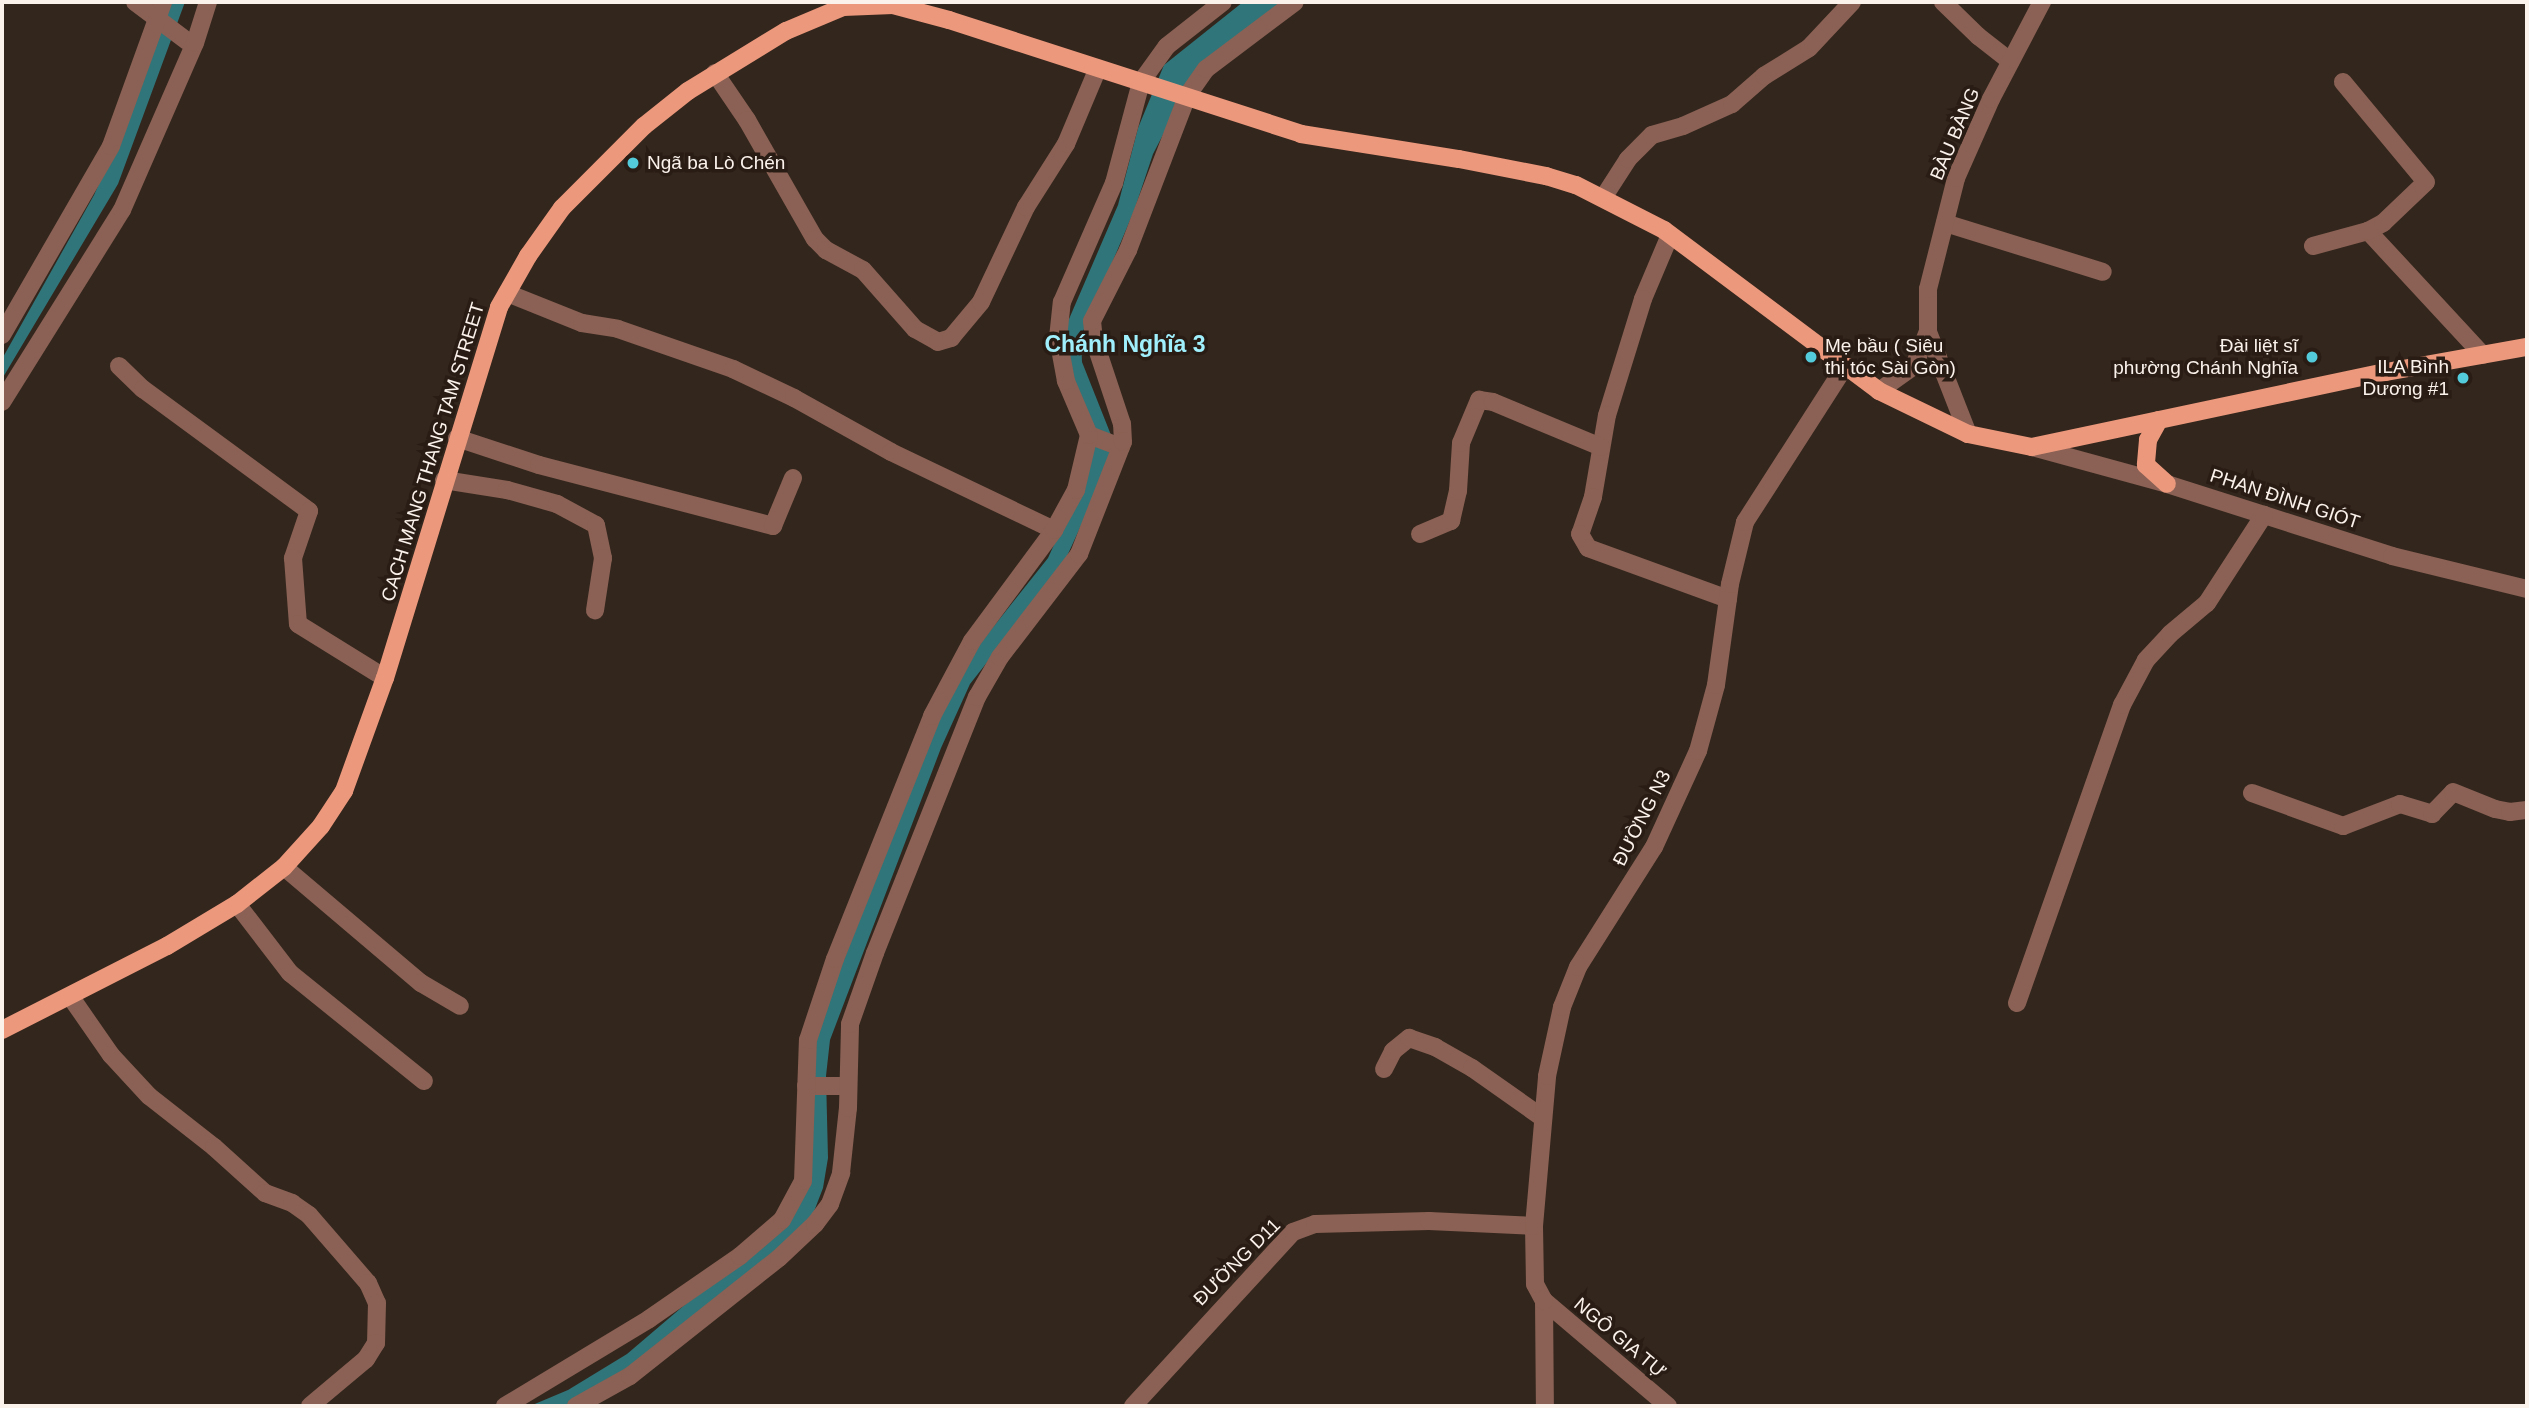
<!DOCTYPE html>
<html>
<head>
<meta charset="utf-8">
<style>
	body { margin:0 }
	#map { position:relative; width:2529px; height:1408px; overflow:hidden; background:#33261d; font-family:Helvetica,sans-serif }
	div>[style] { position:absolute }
	.water>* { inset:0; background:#307579 }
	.minor>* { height:18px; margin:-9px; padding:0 9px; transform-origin:9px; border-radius:9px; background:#8a6154 }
	.major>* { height:18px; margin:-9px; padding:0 9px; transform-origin:9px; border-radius:9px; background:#ec987c }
	.dots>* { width:19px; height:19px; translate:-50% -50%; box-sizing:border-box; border:4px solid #291c14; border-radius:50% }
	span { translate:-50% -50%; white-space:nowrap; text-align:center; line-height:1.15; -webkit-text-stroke:7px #291c14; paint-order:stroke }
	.street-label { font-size:19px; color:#fbf2ec }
	.poi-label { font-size:19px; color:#fbf2ec }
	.left { translate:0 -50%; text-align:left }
	.right { translate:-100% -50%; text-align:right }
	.quarter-label { font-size:23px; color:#9feffc; font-weight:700 }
	.frame { position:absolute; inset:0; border:4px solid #fbf2ec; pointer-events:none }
</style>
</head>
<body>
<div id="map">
	<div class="water">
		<i style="clip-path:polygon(168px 2px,185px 2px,118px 184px,2px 379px,2px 359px,94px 195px,134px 105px)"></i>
		<i style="clip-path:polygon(1243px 2px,1290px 2px,1193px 77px,1153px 154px,1134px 211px,1081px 336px,1082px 362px,1111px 435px,1108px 467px,1062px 567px,970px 684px,941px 748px,830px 1040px,826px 1076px,828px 1158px,823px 1188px,813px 1214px,793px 1236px,679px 1332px,573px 1406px,530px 1406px,568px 1390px,627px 1354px,796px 1210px,814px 1036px,955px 675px,1048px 558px,1091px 463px,1066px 367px,1063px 333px,1118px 205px,1138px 128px,1164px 65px)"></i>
	</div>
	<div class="minor">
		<i style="left:135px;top:2px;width:65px;rotate:36.9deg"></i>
		<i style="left:1943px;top:2px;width:49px;rotate:44.2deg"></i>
		<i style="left:1978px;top:36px;width:41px;rotate:38deg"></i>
		<i style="left:715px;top:73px;width:57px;rotate:55.8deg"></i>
		<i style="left:747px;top:120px;width:137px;rotate:60.3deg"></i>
		<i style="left:815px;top:239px;width:16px;rotate:45deg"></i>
		<i style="left:826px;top:250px;width:42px;rotate:28.4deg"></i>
		<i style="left:863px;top:270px;width:79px;rotate:48.6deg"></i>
		<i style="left:915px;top:329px;width:26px;rotate:29deg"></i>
		<i style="left:938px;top:342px;width:14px;rotate:-17deg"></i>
		<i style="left:951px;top:338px;width:47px;rotate:-50.2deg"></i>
		<i style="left:981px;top:302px;width:105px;rotate:-64.7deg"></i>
		<i style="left:1026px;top:207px;width:75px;rotate:-57.6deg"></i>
		<i style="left:1066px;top:144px;width:82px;rotate:-67.2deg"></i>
		<i style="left:1603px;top:198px;width:46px;rotate:-57.3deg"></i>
		<i style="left:1628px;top:159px;width:34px;rotate:-45deg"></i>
		<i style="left:1652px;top:135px;width:32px;rotate:-16deg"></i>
		<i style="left:1683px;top:126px;width:54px;rotate:-24.2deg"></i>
		<i style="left:1732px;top:104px;width:43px;rotate:-41.2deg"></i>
		<i style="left:1764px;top:76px;width:53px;rotate:-31.9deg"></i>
		<i style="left:1809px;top:48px;width:63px;rotate:-46.9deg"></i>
		<i style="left:1945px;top:223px;width:165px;rotate:17.2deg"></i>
		<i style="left:2368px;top:231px;width:169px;rotate:47.2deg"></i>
		<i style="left:1670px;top:235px;width:69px;rotate:112.9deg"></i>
		<i style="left:1643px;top:299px;width:121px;rotate:107.2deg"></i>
		<i style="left:1607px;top:415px;width:83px;rotate:99.7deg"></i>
		<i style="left:1593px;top:497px;width:39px;rotate:109deg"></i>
		<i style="left:1580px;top:534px;width:16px;rotate:60deg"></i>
		<i style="left:1588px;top:548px;width:149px;rotate:20deg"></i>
		<i style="left:2313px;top:246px;width:57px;rotate:-15.3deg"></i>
		<i style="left:2368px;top:231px;width:17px;rotate:-28deg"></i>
		<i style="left:2383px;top:223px;width:59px;rotate:-43.6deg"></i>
		<i style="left:2426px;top:182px;width:130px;rotate:-129.7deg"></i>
		<i style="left:507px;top:293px;width:81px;rotate:21.8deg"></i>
		<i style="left:582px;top:323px;width:36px;rotate:9deg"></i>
		<i style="left:618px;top:329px;width:122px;rotate:19.2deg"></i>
		<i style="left:733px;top:369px;width:68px;rotate:25.4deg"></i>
		<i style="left:794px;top:398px;width:111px;rotate:29.1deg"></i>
		<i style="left:891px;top:452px;width:181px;rotate:25.6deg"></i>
		<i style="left:2px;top:335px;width:218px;rotate:-60deg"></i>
		<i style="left:111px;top:146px;width:153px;rotate:-70.1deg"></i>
		<i style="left:119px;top:366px;width:33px;rotate:44deg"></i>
		<i style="left:143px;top:389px;width:206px;rotate:36.3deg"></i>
		<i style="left:309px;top:511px;width:50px;rotate:108.8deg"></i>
		<i style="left:293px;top:558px;width:66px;rotate:85.7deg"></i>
		<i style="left:298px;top:624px;width:102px;rotate:31.8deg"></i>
		<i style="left:1879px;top:391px;width:43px;rotate:-35.5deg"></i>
		<i style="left:1914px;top:366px;width:37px;rotate:-68deg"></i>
		<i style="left:2px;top:402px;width:226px;rotate:-58deg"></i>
		<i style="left:122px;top:210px;width:182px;rotate:-66.4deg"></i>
		<i style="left:195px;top:43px;width:43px;rotate:-72.4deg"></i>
		<i style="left:1968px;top:434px;width:110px;rotate:-111.4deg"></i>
		<i style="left:1928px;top:332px;width:43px;rotate:-90deg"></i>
		<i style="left:1928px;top:289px;width:114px;rotate:-75.8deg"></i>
		<i style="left:1956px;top:178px;width:86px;rotate:-66.1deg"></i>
		<i style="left:1991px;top:99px;width:110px;rotate:-62.3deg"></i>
		<i style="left:1089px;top:435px;width:34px;rotate:21deg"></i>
		<i style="left:457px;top:438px;width:86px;rotate:18.2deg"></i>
		<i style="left:539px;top:465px;width:242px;rotate:14.6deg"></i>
		<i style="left:773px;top:526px;width:52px;rotate:-67.4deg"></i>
		<i style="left:2032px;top:447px;width:140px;rotate:15.3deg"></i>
		<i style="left:2167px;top:484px;width:236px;rotate:17.7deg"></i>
		<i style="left:2392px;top:556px;width:139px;rotate:13.7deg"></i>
		<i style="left:444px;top:480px;width:64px;rotate:9deg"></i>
		<i style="left:507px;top:490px;width:52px;rotate:15.6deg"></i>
		<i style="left:557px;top:504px;width:44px;rotate:28.3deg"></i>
		<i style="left:596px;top:525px;width:34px;rotate:78deg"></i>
		<i style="left:603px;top:558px;width:53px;rotate:98.7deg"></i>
		<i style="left:1420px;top:534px;width:34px;rotate:-23deg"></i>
		<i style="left:1451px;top:521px;width:31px;rotate:-77deg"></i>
		<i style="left:1458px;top:491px;width:48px;rotate:-86.4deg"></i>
		<i style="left:1461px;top:443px;width:47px;rotate:-67.3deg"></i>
		<i style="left:1479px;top:400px;width:14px;rotate:8deg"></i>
		<i style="left:1493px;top:402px;width:117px;rotate:22.6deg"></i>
		<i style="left:2252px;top:793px;width:97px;rotate:19.9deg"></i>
		<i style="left:2343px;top:826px;width:61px;rotate:-21.1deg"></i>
		<i style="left:2400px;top:804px;width:34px;rotate:17deg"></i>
		<i style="left:2432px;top:814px;width:30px;rotate:-46deg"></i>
		<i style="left:2453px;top:792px;width:45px;rotate:22deg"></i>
		<i style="left:2495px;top:809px;width:15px;rotate:11deg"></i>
		<i style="left:2510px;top:812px;width:17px;rotate:-7deg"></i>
		<i style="left:284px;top:867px;width:180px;rotate:40.3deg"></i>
		<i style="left:421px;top:983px;width:45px;rotate:30.5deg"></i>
		<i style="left:237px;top:904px;width:87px;rotate:52.5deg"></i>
		<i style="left:290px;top:973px;width:172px;rotate:38.9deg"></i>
		<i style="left:70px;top:996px;width:72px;rotate:55.2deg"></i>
		<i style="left:111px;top:1055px;width:56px;rotate:47.2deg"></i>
		<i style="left:149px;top:1096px;width:83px;rotate:38.1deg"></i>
		<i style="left:214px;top:1147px;width:69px;rotate:42deg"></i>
		<i style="left:265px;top:1193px;width:29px;rotate:20deg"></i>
		<i style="left:292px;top:1203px;width:21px;rotate:35deg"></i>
		<i style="left:309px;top:1215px;width:90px;rotate:49.1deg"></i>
		<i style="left:368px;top:1283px;width:22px;rotate:66deg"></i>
		<i style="left:377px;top:1303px;width:40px;rotate:91.4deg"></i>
		<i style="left:376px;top:1343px;width:19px;rotate:122deg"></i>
		<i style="left:366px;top:1359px;width:73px;rotate:140deg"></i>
		<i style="left:2017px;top:1003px;width:316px;rotate:-70.6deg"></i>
		<i style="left:2122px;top:705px;width:51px;rotate:-61.9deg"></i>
		<i style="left:2146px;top:660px;width:35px;rotate:-47deg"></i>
		<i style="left:2170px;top:634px;width:48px;rotate:-40deg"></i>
		<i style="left:2207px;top:603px;width:105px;rotate:-57.1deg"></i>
		<i style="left:1384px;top:1069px;width:20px;rotate:-63deg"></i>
		<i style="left:1393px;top:1051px;width:21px;rotate:-39deg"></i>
		<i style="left:1409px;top:1038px;width:28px;rotate:19deg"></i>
		<i style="left:1435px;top:1047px;width:43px;rotate:29.6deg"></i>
		<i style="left:1472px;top:1068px;width:87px;rotate:35.2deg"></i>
		<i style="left:806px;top:1086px;width:42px"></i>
		<i style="left:1544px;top:1301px;width:105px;rotate:89.5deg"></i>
		<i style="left:505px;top:1406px;width:168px;rotate:-31.1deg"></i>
		<i style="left:649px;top:1319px;width:111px;rotate:-34.7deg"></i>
		<i style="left:740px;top:1256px;width:55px;rotate:-40.6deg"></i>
		<i style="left:782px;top:1220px;width:44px;rotate:-61.7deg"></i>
		<i style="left:803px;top:1181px;width:141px;rotate:-88deg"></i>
		<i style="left:808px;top:1040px;width:85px;rotate:-71.6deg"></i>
		<i style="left:835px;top:959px;width:262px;rotate:-68.2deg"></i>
		<i style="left:932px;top:716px;width:85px;rotate:-61.9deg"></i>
		<i style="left:972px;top:641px;width:138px;rotate:-53.5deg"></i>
		<i style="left:1054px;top:530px;width:46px;rotate:-61.2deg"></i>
		<i style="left:1076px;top:490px;width:57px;rotate:-76.7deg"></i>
		<i style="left:1089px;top:435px;width:59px;rotate:-113.1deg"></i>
		<i style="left:1066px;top:381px;width:44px;rotate:-100.5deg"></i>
		<i style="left:1058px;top:338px;width:36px;rotate:-84deg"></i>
		<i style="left:1062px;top:302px;width:130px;rotate:-66.4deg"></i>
		<i style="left:1114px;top:183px;width:105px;rotate:-75deg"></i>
		<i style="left:1141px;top:82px;width:44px;rotate:-54.2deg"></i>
		<i style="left:1167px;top:46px;width:71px;rotate:-38.2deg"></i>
		<i style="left:576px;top:1406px;width:62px;rotate:-29.1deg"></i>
		<i style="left:630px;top:1376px;width:190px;rotate:-38.4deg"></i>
		<i style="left:779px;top:1258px;width:50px;rotate:-43.4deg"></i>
		<i style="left:815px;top:1224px;width:25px;rotate:-53deg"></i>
		<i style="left:830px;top:1204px;width:33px;rotate:-70deg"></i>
		<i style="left:841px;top:1173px;width:65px;rotate:-83.9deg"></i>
		<i style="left:848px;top:1108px;width:84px;rotate:-88.6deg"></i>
		<i style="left:850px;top:1024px;width:75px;rotate:-70.6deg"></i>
		<i style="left:875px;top:953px;width:276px;rotate:-68.3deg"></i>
		<i style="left:977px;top:697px;width:46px;rotate:-60.1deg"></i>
		<i style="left:1000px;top:657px;width:130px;rotate:-52.5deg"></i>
		<i style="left:1079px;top:554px;width:120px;rotate:-68.6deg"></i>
		<i style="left:1123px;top:442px;width:18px;rotate:-93deg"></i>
		<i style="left:1122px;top:424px;width:89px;rotate:-108.4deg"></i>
		<i style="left:1094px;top:340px;width:19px;rotate:-96deg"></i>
		<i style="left:1092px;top:321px;width:80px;rotate:-63.1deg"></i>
		<i style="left:1128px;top:250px;width:165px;rotate:-69deg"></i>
		<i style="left:1187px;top:96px;width:33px;rotate:-55deg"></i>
		<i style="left:1206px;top:69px;width:111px;rotate:-37deg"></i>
		<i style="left:1133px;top:1406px;width:236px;rotate:-47.4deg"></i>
		<i style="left:1293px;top:1232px;width:23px;rotate:-20deg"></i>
		<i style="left:1315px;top:1224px;width:114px;rotate:-1.5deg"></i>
		<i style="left:1429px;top:1221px;width:105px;rotate:2.7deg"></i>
		<i style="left:1668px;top:1406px;width:162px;rotate:-139.7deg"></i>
		<i style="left:1544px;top:1301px;width:19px;rotate:-118deg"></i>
		<i style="left:1535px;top:1284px;width:58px;rotate:-91deg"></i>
		<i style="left:1534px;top:1226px;width:151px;rotate:-85deg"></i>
		<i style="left:1547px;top:1076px;width:71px;rotate:-77.7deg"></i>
		<i style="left:1562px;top:1007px;width:43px;rotate:-68.2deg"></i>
		<i style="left:1578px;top:967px;width:142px;rotate:-57.7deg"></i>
		<i style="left:1654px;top:847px;width:106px;rotate:-65.4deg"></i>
		<i style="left:1698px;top:751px;width:68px;rotate:-74.7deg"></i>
		<i style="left:1716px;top:685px;width:102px;rotate:-82.1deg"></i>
		<i style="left:1730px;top:584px;width:64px;rotate:-76.4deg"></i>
		<i style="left:1745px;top:522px;width:185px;rotate:-57.3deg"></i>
	</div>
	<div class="major">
		<i style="left:2159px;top:420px;width:23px;rotate:119deg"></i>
		<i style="left:2148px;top:440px;width:25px;rotate:95deg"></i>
		<i style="left:2146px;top:465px;width:28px;rotate:42deg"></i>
		<i style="left:2px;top:1030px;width:185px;rotate:-27deg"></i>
		<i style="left:167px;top:946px;width:82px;rotate:-31deg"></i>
		<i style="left:237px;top:904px;width:60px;rotate:-38.2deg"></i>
		<i style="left:284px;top:867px;width:55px;rotate:-47.9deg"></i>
		<i style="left:321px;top:826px;width:42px;rotate:-56.7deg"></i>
		<i style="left:344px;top:791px;width:120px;rotate:-70.1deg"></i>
		<i style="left:385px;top:678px;width:388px;rotate:-72.9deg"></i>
		<i style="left:499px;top:307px;width:59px;rotate:-60.4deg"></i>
		<i style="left:528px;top:256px;width:59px;rotate:-54.7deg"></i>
		<i style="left:562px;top:208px;width:116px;rotate:-45deg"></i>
		<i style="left:644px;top:126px;width:56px;rotate:-38.5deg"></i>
		<i style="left:688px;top:91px;width:115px;rotate:-31.5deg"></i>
		<i style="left:786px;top:31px;width:62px;rotate:-22.8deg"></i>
		<i style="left:843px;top:7px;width:50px;rotate:-2.3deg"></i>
		<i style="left:893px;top:5px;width:58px;rotate:15deg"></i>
		<i style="left:949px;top:20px;width:370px;rotate:17.9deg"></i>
		<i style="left:1301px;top:134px;width:160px;rotate:9deg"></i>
		<i style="left:1459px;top:159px;width:89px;rotate:11.1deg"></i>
		<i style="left:1546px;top:176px;width:31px;rotate:17deg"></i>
		<i style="left:1576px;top:185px;width:99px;rotate:27.1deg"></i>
		<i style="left:1664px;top:230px;width:269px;rotate:36.8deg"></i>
		<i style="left:1879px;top:391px;width:99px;rotate:25.8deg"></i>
		<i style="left:1968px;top:434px;width:65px;rotate:11.5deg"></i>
		<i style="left:2032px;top:447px;width:362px;rotate:-12deg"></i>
		<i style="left:2386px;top:372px;width:143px;rotate:-10.1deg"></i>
	</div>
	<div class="dots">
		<i style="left:633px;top:163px;background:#53cbdb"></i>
		<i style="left:1811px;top:357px;background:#53cbdb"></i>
		<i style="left:2312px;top:357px;background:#53cbdb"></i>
		<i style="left:2463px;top:378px;background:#53cbdb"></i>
	</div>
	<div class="street-label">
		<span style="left:1955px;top:134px;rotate:-67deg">BÀU BÀNG</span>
		<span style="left:433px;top:452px;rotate:-73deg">CACH MANG THANG TAM STREET</span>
		<span style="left:2285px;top:499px;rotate:18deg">PHAN ĐÌNH GIÓT</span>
		<span style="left:1642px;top:818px;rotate:-63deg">ĐƯỜNG N3</span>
		<span style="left:1237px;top:1262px;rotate:-45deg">ĐƯỜNG D11</span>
		<span style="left:1620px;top:1338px;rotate:40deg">NGÔ GIA TỰ</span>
	</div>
	<div class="poi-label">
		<span class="left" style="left:647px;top:163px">Ngã ba Lò Chén</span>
		<span class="left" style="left:1825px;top:357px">Mẹ bầu ( Siêu<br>thị tóc Sài Gòn)</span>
		<span class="right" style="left:2298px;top:357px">Đài liệt sĩ<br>phường Chánh Nghĩa</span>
		<span class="right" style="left:2449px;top:378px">ILA Bình<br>Dương #1</span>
	</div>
	<div class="quarter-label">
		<span style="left:1125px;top:344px">Chánh Nghĩa 3</span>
	</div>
	<div class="frame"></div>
</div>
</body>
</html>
